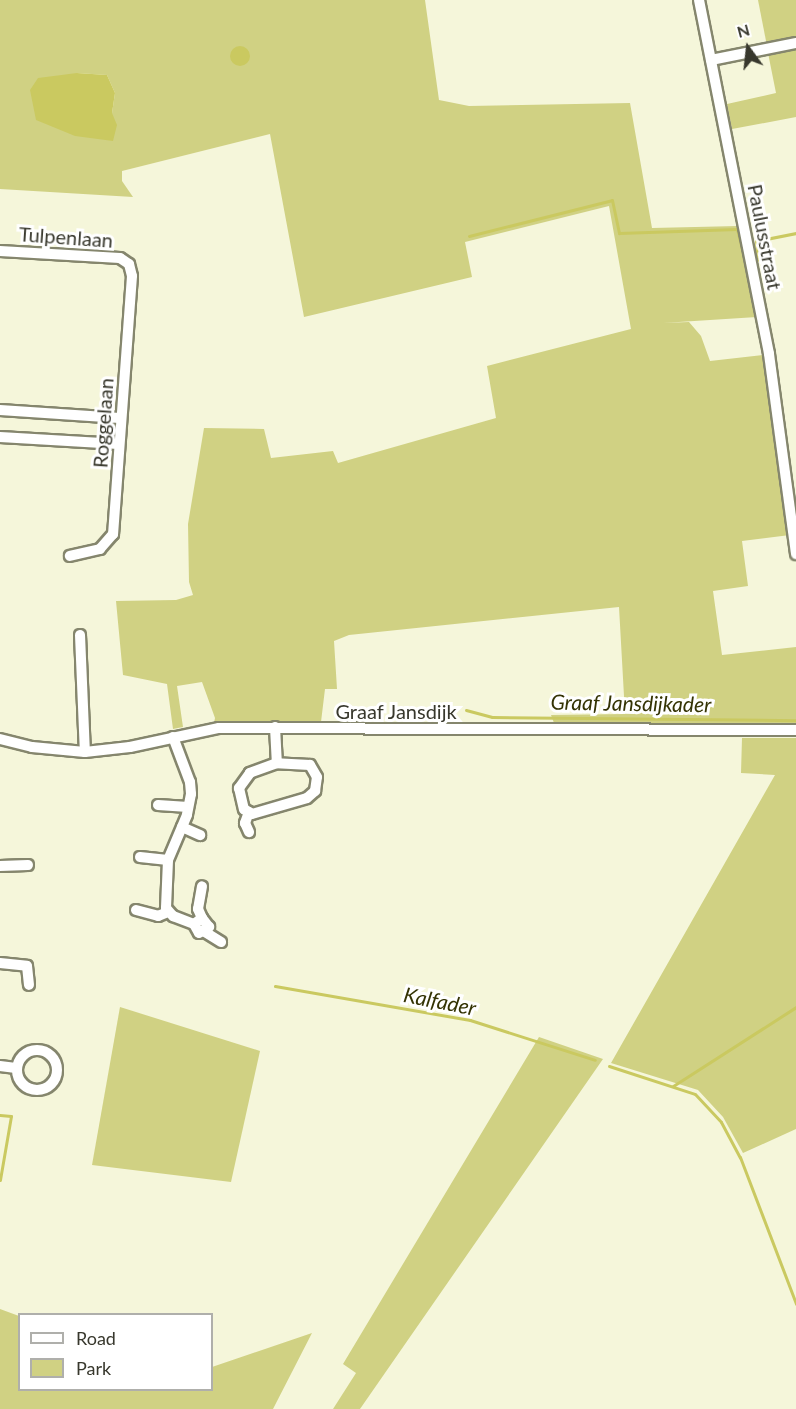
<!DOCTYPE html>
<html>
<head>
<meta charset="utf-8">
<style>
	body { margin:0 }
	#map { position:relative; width:796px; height:1409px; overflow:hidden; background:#f5f6da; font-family:Lato,sans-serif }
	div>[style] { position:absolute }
	.green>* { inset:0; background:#d0d183 }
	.water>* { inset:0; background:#cac960 }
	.round { border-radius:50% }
	.stream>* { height:3px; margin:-1.5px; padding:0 1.5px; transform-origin:1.5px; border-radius:1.5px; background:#cac960 }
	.roads { filter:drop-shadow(2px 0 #85866d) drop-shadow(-2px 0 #85866d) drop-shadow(0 2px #85866d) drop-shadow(0 -2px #85866d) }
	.street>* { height:10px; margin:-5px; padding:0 5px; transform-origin:5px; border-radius:5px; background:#fff }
	.street>.ring { margin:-5px; padding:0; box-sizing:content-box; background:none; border:10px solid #fff; border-radius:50% }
	span { translate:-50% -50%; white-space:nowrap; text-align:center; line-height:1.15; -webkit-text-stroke:6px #fff; paint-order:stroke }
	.street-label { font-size:20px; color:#38382d }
	.water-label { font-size:21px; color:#343304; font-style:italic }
	.legend { position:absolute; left:18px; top:1313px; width:195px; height:78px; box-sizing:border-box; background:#fff; border:2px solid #afafab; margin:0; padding:8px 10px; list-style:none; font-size:18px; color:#38382d }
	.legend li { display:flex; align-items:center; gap:12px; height:30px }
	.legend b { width:30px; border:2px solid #afafab }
	.north { position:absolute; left:718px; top:18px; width:60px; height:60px; -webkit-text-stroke:4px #fff; paint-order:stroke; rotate:345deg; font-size:16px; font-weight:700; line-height:24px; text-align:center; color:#38382d }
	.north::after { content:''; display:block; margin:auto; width:21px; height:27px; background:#38382d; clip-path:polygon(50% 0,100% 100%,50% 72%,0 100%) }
</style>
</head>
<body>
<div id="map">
	<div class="green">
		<i style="clip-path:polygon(evenodd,0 0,425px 0,439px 100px,469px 106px,630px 103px,652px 228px,738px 226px,757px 317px,663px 323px,689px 322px,701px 336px,710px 361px,763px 355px,790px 535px,742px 541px,748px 586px,713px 591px,722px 655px,796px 647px,796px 727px,554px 723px,551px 715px,625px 714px,619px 607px,349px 635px,334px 641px,337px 689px,325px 689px,321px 722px,214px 723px,215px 718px,202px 682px,177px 686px,183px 727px,173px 729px,167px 684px,123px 675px,116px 601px,176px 600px,193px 595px,189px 582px,188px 524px,204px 428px,264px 429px,271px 458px,333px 451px,338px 463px,496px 418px,487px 366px,631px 329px,609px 206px,465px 242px,472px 277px,304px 317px,270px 134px,122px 171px,122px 181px,133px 197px,0 189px,0 0,77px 73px,107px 75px,115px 93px,112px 113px,77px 73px)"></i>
		<i style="clip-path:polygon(758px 0,796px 0,796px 40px,767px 46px)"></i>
		<i style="clip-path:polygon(796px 47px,796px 117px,732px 129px,727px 104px,776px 93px,768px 53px)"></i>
		<i style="clip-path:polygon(742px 738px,796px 738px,796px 1129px,743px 1153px,723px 1117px,698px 1090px,611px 1063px,775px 775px,741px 773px)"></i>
		<i style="clip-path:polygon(120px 1007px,260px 1051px,231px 1182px,92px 1165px)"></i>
		<i style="clip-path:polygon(539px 1037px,603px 1059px,360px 1409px,333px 1409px,356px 1373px,343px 1364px)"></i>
		<i style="clip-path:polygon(0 1309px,19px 1316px,20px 1390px,212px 1390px,212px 1367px,312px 1333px,273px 1409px,0 1409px)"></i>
	</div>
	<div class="water">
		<i class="round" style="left:230px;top:46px;width:20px;height:20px"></i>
		<i style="clip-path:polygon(77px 73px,107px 75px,115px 93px,112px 113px,117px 125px,113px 141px,75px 136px,36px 120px,30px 90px,38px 78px)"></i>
	</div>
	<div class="stream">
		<i style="left:469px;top:236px;width:147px;rotate:-14.1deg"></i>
		<i style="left:612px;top:200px;width:34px;rotate:78deg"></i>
		<i style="left:619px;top:233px;width:118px;rotate:-1.9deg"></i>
		<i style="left:737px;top:229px;width:33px;rotate:76deg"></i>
		<i style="left:757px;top:260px;width:19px;rotate:-93deg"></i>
		<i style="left:756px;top:241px;width:41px;rotate:-11.3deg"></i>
		<i style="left:466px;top:710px;width:27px;rotate:15deg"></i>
		<i style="left:492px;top:717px;width:304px;rotate:0.6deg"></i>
		<i style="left:275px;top:986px;width:198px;rotate:9.9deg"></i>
		<i style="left:470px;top:1020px;width:131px;rotate:17.7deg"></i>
		<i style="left:609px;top:1066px;width:90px;rotate:18deg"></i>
		<i style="left:695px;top:1094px;width:38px;rotate:47deg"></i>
		<i style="left:721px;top:1122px;width:40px;rotate:62deg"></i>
		<i style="left:740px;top:1157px;width:157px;rotate:69.1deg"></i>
		<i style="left:673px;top:1086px;width:146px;rotate:-32.7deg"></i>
		<i style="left:0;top:1115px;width:11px;rotate:5deg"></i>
		<i style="left:11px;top:1116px;width:65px;rotate:99.8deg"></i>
	</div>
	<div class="roads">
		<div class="street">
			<i style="left:699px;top:0;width:361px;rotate:78.8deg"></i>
			<i style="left:769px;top:354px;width:202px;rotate:82.3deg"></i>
			<i style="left:711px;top:60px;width:87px;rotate:-11.3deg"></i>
			<i style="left:0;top:251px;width:120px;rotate:3.3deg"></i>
			<i style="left:120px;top:258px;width:11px;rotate:34deg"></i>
			<i style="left:129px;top:264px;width:12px;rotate:76deg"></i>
			<i style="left:132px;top:276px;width:259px;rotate:94.2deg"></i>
			<i style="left:113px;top:534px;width:20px;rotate:131deg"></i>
			<i style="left:100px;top:549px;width:31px;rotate:167deg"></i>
			<i style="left:0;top:410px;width:120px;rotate:3.8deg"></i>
			<i style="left:0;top:437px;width:119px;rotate:3.4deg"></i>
			<i style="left:80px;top:635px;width:117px;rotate:87.6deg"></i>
			<i style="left:275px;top:727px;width:36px;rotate:87deg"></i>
			<i style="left:277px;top:763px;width:29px;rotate:160deg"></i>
			<i style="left:250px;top:773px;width:19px;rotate:126deg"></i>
			<i style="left:239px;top:788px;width:22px;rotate:77deg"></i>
			<i style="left:244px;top:809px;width:9px;rotate:32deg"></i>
			<i style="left:252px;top:814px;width:57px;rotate:-16.2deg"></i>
			<i style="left:307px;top:798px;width:11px;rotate:-41deg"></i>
			<i style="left:315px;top:791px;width:14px;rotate:-82deg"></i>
			<i style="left:317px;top:777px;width:14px;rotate:-120deg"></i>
			<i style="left:310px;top:765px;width:33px;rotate:-177deg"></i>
			<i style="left:173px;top:737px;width:48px;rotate:69.3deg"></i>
			<i style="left:190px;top:782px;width:12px;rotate:85deg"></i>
			<i style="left:191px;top:794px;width:21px;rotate:101deg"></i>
			<i style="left:187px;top:815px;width:49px;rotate:112.9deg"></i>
			<i style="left:168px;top:860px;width:48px;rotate:92.4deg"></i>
			<i style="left:166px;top:908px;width:11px;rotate:49deg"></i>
			<i style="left:173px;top:916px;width:22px;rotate:21deg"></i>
			<i style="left:194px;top:924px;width:10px;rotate:61deg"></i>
			<i style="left:199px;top:933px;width:12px;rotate:-31deg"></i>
			<i style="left:209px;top:927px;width:11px;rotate:-128deg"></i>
			<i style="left:202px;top:918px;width:10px;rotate:143deg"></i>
			<i style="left:0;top:739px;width:33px;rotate:14deg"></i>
			<i style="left:32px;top:747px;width:53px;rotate:5.4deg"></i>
			<i style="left:85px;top:752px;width:45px;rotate:-6.3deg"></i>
			<i style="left:130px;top:747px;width:91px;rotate:-12.1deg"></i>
			<i style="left:219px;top:728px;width:577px;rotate:0.2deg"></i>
			<i style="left:158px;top:805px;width:30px;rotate:4deg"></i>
			<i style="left:249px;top:812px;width:12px;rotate:110deg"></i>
			<i style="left:245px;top:823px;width:10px;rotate:66deg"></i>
			<i style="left:182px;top:827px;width:20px;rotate:24deg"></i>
			<i style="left:140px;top:857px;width:28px;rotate:6deg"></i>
			<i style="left:0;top:866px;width:28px;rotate:-2deg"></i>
			<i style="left:136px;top:910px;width:23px;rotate:15deg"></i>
			<i style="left:158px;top:916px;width:11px;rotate:-22deg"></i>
			<i style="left:202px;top:918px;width:10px;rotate:-114deg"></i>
			<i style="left:198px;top:909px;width:23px;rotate:-80deg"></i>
			<i style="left:205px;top:932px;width:19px;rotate:32deg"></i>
			<i style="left:0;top:963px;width:27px;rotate:6deg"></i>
			<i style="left:27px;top:966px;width:19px;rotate:84deg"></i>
			<i class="ring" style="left:17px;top:1050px;width:30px;height:30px"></i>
			<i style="left:0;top:1066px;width:16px;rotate:7deg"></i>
		</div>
	</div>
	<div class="street-label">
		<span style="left:66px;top:237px;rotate:4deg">Tulpenlaan</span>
		<span style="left:765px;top:237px;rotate:79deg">Paulusstraat</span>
		<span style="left:103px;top:423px;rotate:-86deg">Roggelaan</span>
		<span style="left:396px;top:711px">Graaf Jansdijk</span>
	</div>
	<div class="water-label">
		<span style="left:631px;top:703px;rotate:1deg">Graaf Jansdijkader</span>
		<span style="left:440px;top:1001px;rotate:11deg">Kalfader</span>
	</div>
	<ul class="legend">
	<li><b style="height:8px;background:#fff"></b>Road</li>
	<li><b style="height:16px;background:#d0d183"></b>Park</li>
	</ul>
	<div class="north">N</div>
</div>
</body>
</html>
